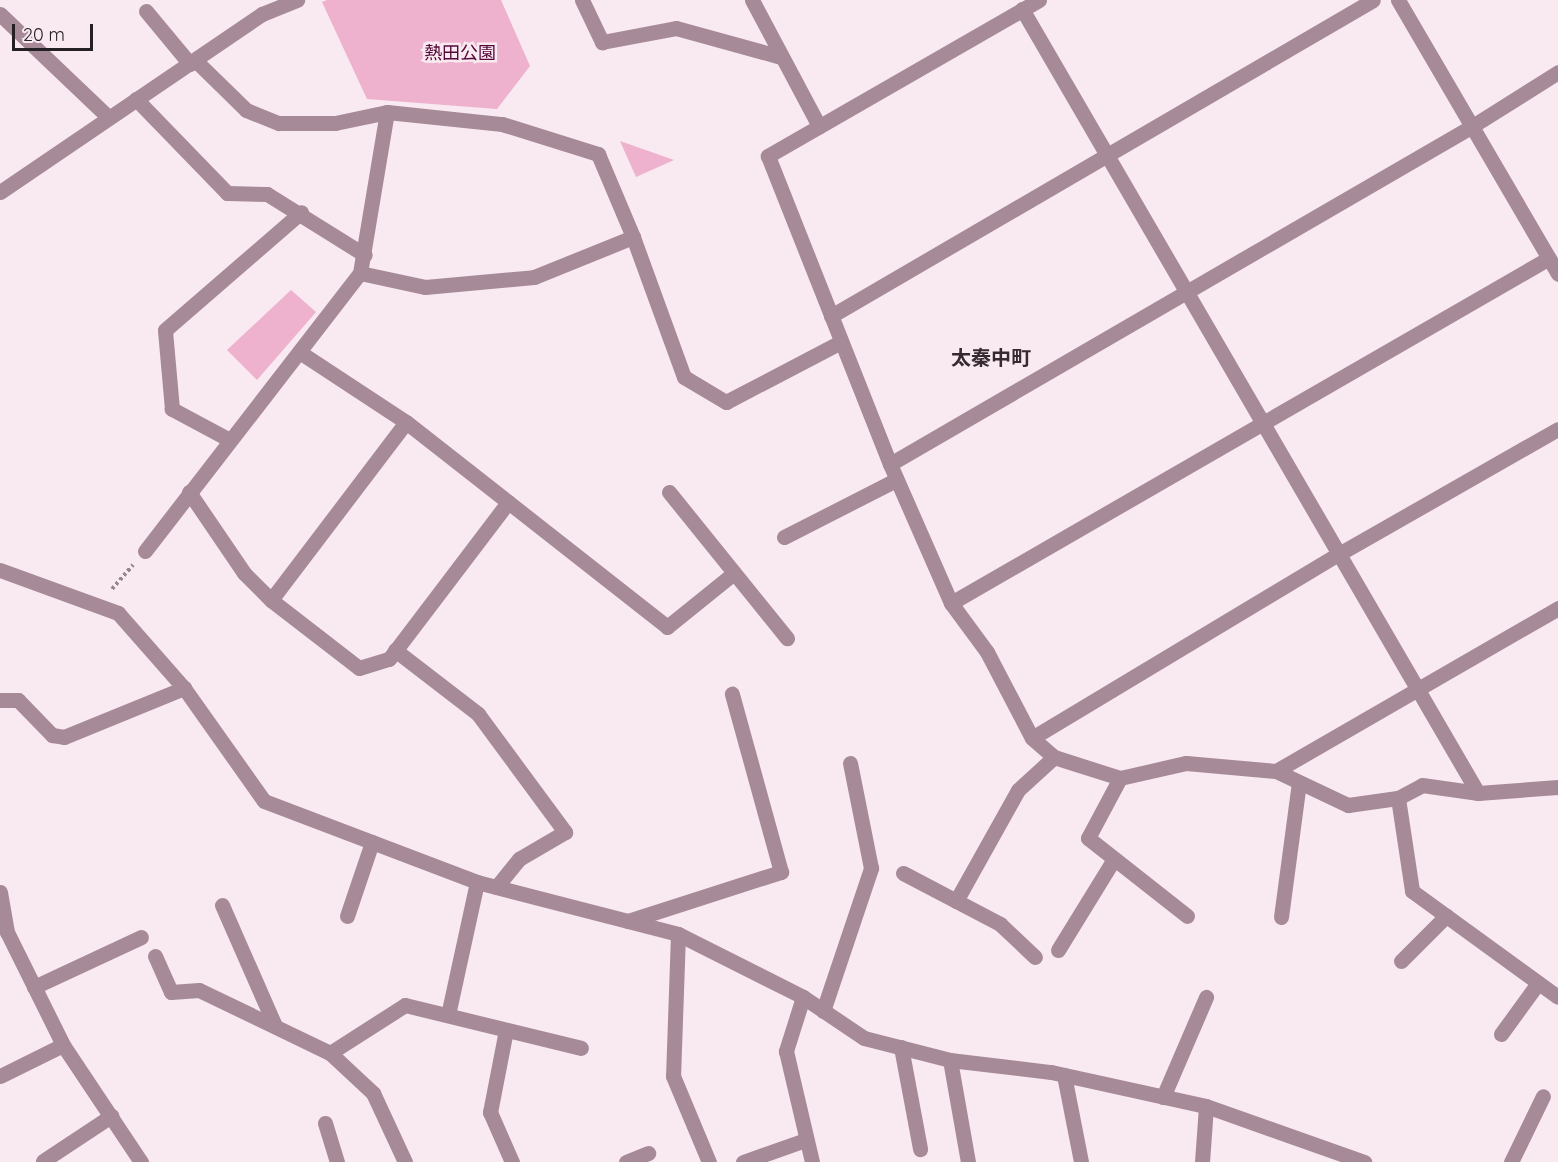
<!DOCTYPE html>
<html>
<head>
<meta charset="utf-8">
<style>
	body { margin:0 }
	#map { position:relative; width:1558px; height:1162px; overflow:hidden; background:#f9e9f0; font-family:Quicksand,"Noto Sans JP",sans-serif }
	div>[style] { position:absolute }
	.green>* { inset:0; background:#eeb1ce }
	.path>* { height:4px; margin-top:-2px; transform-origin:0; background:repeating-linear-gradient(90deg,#91878c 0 3px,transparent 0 6px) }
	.minor>* { height:15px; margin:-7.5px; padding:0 7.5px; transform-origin:7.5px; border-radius:7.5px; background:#a78a98 }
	span { translate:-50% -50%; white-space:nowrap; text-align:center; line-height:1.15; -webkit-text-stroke:5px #f9e9f0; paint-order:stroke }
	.park-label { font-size:18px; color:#530637 }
	.neighbourhood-label { font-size:20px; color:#352a2f; font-weight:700 }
	.scale { position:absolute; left:12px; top:24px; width:81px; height:27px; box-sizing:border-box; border:3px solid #252023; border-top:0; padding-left:8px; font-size:18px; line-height:21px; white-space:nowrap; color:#252023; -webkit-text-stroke:4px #f9e9f0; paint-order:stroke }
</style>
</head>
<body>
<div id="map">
	<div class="green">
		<i style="clip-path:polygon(327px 0,501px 0,530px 66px,497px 109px,367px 99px,322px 2px)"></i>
		<i style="clip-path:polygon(620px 141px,674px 160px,636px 177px)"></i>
		<i style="clip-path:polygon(291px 290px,316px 312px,257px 380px,227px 350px)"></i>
	</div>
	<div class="path">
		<i style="left:112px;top:589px;width:32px;rotate:-49deg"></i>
	</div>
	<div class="minor">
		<i style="left:582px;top:0;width:47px;rotate:64.5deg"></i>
		<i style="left:602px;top:42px;width:75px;rotate:-10.7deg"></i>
		<i style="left:676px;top:28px;width:106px;rotate:15.4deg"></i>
		<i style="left:752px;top:0;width:143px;rotate:62deg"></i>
		<i style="left:1039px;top:0;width:313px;rotate:150.1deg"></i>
		<i style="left:768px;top:156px;width:331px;rotate:68.4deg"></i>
		<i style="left:890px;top:464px;width:152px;rotate:66.3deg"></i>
		<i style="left:951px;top:603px;width:61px;rotate:53.7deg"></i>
		<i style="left:987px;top:652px;width:97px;rotate:62.4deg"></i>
		<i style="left:1032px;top:738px;width:29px;rotate:41deg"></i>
		<i style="left:1054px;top:757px;width:69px;rotate:17.7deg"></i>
		<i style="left:1120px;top:778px;width:68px;rotate:-12.8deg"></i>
		<i style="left:1186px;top:763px;width:90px;rotate:5.1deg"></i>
		<i style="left:1276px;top:771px;width:80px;rotate:25.3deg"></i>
		<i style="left:1348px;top:805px;width:50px;rotate:-8deg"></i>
		<i style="left:1398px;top:798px;width:27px;rotate:-28deg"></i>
		<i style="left:1422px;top:785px;width:57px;rotate:8.1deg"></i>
		<i style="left:1478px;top:793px;width:80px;rotate:-4.3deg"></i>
		<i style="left:1398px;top:0;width:317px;rotate:59.7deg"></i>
		<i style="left:1022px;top:9px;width:907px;rotate:59.82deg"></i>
		<i style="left:146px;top:11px;width:69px;rotate:50.3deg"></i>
		<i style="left:0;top:14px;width:149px;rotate:43.6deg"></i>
		<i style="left:196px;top:61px;width:70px;rotate:44.4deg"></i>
		<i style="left:246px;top:110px;width:35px;rotate:22deg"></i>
		<i style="left:279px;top:123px;width:56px"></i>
		<i style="left:335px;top:123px;width:53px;rotate:-11.9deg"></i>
		<i style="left:387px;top:112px;width:116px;rotate:6deg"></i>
		<i style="left:502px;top:124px;width:101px;rotate:17.4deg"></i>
		<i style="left:598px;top:154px;width:90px;rotate:67.1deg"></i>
		<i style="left:633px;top:237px;width:149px;rotate:70deg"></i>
		<i style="left:684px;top:377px;width:49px;rotate:30.8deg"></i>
		<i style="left:726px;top:402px;width:130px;rotate:-27.6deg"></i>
		<i style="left:136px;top:99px;width:131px;rotate:45.9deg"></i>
		<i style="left:227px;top:193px;width:40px;rotate:1.4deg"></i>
		<i style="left:267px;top:194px;width:115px;rotate:31.9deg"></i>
		<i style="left:0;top:192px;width:317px;rotate:-34.2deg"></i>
		<i style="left:262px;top:14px;width:38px;rotate:-22deg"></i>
		<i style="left:360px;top:273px;width:66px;rotate:12.2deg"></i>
		<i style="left:425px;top:287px;width:109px;rotate:-5.2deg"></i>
		<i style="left:534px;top:277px;width:107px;rotate:-22deg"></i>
		<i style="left:831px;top:316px;width:627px;rotate:-30.24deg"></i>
		<i style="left:301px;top:353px;width:126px;rotate:33.3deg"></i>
		<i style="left:406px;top:422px;width:332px;rotate:38.1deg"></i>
		<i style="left:667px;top:627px;width:86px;rotate:-38.9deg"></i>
		<i style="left:228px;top:439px;width:64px;rotate:-151.8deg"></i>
		<i style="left:172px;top:409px;width:79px;rotate:-95.1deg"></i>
		<i style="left:165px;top:330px;width:180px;rotate:-40.9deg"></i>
		<i style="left:890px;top:464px;width:675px;rotate:-30.13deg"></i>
		<i style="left:1474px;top:125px;width:99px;rotate:-32.2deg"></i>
		<i style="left:189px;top:492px;width:98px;rotate:55.8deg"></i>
		<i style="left:244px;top:573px;width:38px;rotate:45deg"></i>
		<i style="left:271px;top:600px;width:111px;rotate:37.7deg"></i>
		<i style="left:359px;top:668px;width:31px;rotate:-17deg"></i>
		<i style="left:389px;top:659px;width:197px;rotate:-52.8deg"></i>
		<i style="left:669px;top:492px;width:188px;rotate:51.1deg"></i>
		<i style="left:784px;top:537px;width:126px;rotate:-27deg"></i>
		<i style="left:145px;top:551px;width:351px;rotate:-52.3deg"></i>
		<i style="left:360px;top:273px;width:163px;rotate:-80.5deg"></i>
		<i style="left:0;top:570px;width:126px;rotate:20deg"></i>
		<i style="left:118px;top:613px;width:100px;rotate:48.7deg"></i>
		<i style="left:184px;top:688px;width:138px;rotate:54.7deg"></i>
		<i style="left:264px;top:801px;width:228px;rotate:20.8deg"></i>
		<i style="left:477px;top:882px;width:208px;rotate:14.5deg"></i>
		<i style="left:678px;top:934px;width:140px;rotate:26.7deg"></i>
		<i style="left:803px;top:997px;width:73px;rotate:33.9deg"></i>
		<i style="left:864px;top:1038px;width:89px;rotate:14.3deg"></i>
		<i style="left:950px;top:1060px;width:102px;rotate:6.8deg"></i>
		<i style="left:1051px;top:1072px;width:159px;rotate:12.4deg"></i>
		<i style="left:1206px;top:1106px;width:168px;rotate:19.5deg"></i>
		<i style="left:271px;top:600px;width:223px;rotate:-52.8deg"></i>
		<i style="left:951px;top:603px;width:690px;rotate:-29.98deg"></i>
		<i style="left:395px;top:650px;width:105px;rotate:37.6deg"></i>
		<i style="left:478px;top:714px;width:147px;rotate:53.6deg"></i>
		<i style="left:565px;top:832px;width:53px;rotate:149.6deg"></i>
		<i style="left:519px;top:859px;width:36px;rotate:129deg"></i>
		<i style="left:0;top:700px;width:18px"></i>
		<i style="left:18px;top:700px;width:49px;rotate:45.8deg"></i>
		<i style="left:52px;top:735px;width:12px;rotate:9deg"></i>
		<i style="left:64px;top:737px;width:130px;rotate:-22.2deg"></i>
		<i style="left:1032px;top:738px;width:356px;rotate:-31deg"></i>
		<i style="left:1337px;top:555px;width:254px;rotate:-29.7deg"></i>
		<i style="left:1276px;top:771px;width:326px;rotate:-30deg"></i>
		<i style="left:1120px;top:778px;width:68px;rotate:118.1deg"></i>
		<i style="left:1088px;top:838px;width:126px;rotate:38.2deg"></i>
		<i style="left:1398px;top:798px;width:94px;rotate:81.4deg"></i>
		<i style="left:1412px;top:891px;width:180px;rotate:36deg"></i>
		<i style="left:903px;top:873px;width:110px;rotate:27.7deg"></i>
		<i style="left:1000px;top:924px;width:48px;rotate:43.3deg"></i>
		<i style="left:0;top:892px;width:41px;rotate:80.1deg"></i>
		<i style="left:7px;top:932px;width:126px;rotate:63.6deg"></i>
		<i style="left:63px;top:1045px;width:141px;rotate:56.3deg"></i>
		<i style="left:956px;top:901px;width:127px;rotate:-60.8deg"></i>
		<i style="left:1018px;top:790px;width:49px;rotate:-42.5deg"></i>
		<i style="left:222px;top:905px;width:132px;rotate:66.3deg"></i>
		<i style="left:347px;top:916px;width:78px;rotate:-71.3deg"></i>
		<i style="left:1281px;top:917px;width:136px;rotate:-82.4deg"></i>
		<i style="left:628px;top:921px;width:161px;rotate:-17.8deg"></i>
		<i style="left:781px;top:872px;width:185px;rotate:-105.4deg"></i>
		<i style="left:678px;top:934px;width:142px;rotate:92deg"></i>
		<i style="left:673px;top:1076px;width:93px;rotate:67.3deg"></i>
		<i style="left:1058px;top:950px;width:107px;rotate:-58.4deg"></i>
		<i style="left:155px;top:956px;width:39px;rotate:66deg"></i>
		<i style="left:171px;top:992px;width:28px;rotate:-4deg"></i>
		<i style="left:199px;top:990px;width:145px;rotate:25.7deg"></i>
		<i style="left:330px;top:1053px;width:59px;rotate:42.9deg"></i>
		<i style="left:373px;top:1093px;width:76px;rotate:65.1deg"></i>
		<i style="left:1401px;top:961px;width:64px;rotate:-45deg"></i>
		<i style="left:34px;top:987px;width:118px;rotate:-25deg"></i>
		<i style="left:803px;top:997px;width:57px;rotate:107.5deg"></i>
		<i style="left:786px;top:1051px;width:114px;rotate:76.8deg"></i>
		<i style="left:823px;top:1011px;width:151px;rotate:-71.4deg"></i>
		<i style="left:871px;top:868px;width:107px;rotate:-101.3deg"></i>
		<i style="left:448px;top:1015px;width:136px;rotate:-77.7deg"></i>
		<i style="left:506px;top:1030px;width:84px;rotate:101deg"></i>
		<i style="left:490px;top:1112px;width:55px;rotate:66.3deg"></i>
		<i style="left:1501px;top:1034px;width:63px;rotate:-54deg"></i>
		<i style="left:901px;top:1047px;width:104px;rotate:79.4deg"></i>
		<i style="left:330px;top:1053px;width:89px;rotate:-32.6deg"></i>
		<i style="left:405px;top:1005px;width:181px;rotate:13.7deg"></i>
		<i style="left:950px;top:1060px;width:104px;rotate:80deg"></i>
		<i style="left:1064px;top:1075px;width:89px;rotate:78.9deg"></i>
		<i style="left:0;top:1076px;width:70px;rotate:-26.2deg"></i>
		<i style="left:1163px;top:1097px;width:109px;rotate:-66.7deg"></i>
		<i style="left:325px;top:1123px;width:41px;rotate:72.9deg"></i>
		<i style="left:43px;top:1161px;width:82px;rotate:-33.5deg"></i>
		<i style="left:626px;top:1162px;width:24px;rotate:-22deg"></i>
		<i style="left:743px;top:1162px;width:66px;rotate:-19.5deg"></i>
		<i style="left:1202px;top:1162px;width:56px;rotate:-85.9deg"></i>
		<i style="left:1511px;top:1162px;width:73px;rotate:-64.1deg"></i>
	</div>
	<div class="park-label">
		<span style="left:460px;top:53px">熱田公園</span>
	</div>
	<div class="neighbourhood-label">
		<span style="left:991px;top:357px">太秦中町</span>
	</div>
	<div class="scale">20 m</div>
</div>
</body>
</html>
